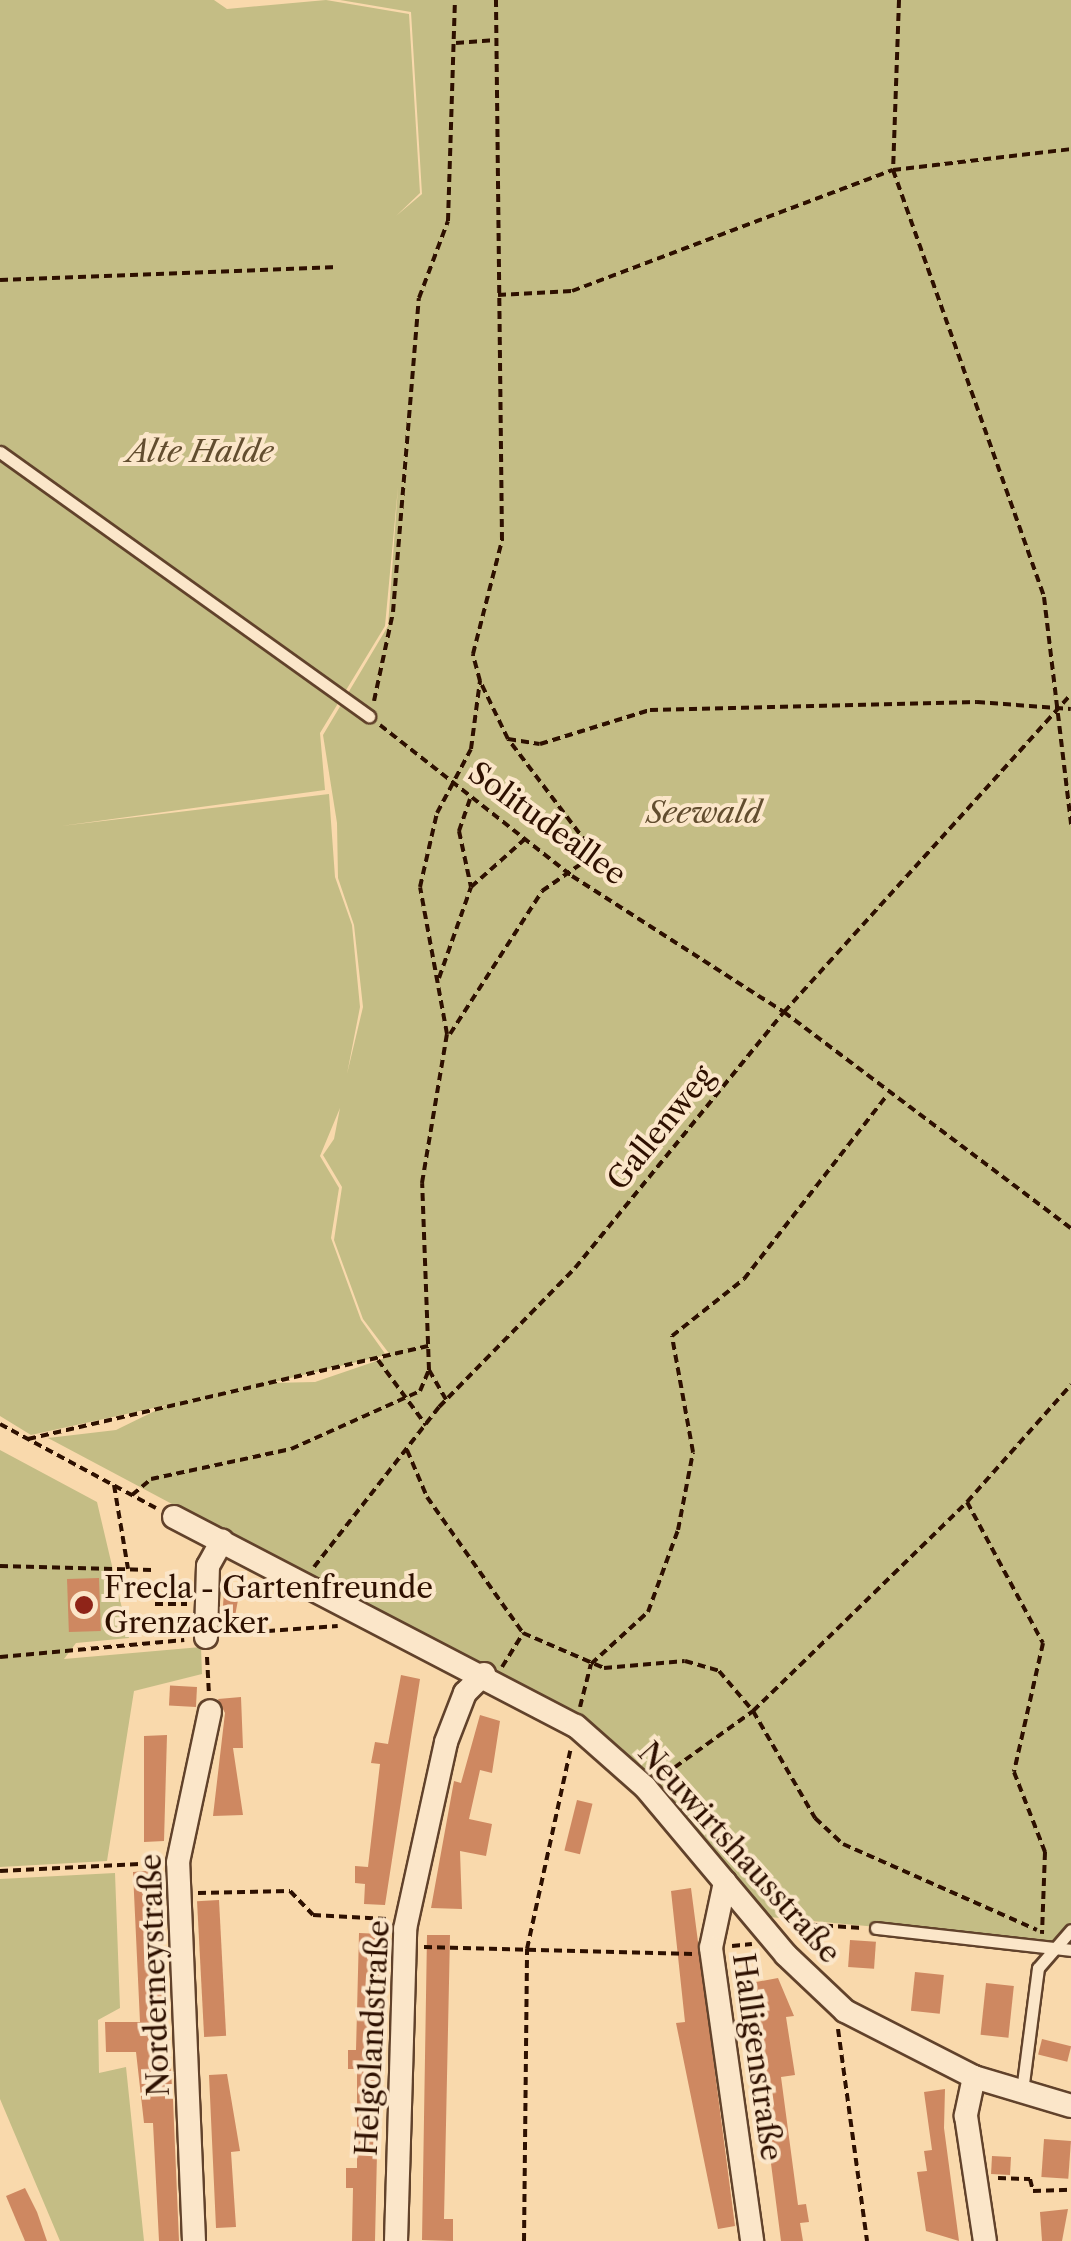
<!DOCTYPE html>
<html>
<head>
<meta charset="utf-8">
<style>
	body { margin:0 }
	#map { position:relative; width:1071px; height:2241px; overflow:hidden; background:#f9d9ac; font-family:"Libre Caslon Text",serif }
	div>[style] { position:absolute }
	.green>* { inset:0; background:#c4bd85 }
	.building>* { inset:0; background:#ce8861; transform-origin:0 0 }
	.path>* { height:4px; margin-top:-2px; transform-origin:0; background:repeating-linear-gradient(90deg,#2e1000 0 8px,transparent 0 13px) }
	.roads { filter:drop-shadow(2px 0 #61422b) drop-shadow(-2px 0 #61422b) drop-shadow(0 2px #61422b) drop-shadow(0 -2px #61422b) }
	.lane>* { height:11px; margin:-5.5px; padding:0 5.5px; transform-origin:5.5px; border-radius:5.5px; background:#fbe6c9 }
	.street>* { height:22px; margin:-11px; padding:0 11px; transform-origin:11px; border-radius:11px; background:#fbe6c9 }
	.dots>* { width:28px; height:28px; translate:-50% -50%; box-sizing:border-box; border:5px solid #fbe6c9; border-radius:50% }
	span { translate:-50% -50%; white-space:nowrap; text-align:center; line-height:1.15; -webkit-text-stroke:8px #fbe6c9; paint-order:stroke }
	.park-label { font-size:30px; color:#624d2f; font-style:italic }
	.street-label { font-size:30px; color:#2e1000 }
	.poi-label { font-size:30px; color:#2e1000 }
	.left { translate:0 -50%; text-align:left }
</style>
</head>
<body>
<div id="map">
	<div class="green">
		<i style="clip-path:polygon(evenodd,0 0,214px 0,227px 9px,326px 0,409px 14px,420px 193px,396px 216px,422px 194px,411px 12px,340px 0,1071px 0,1071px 1945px,769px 1917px,647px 1781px,578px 1720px,48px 1438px,116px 1430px,167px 1405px,31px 1435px,0 1416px,0 0,398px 487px,388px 626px,323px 735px,337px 823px,338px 878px,354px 925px,363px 1007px,347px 1074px,360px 1007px,352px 925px,335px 877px,329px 794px,61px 826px,325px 790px,320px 733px,385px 626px,398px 487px,0 0,340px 1108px,334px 1139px,323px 1155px,342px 1187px,334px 1240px,363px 1319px,391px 1356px,315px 1382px,270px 1383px,386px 1355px,361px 1320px,331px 1238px,339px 1188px,320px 1156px,340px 1108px)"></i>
		<i style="clip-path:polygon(0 1450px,97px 1502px,129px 1638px,76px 1643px,64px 1659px,201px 1647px,202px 1674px,134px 1691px,107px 1861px,0 1867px)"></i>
		<i style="clip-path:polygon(115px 1873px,120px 2008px,98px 2020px,99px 2073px,126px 2067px,144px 2241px,60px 2241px,0 2099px,0 1879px)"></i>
	</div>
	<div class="building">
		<i style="left:99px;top:1578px;width:53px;height:32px;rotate:88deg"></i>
		<i style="clip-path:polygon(224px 1592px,239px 1595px,234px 1621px,222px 1619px)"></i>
		<i style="clip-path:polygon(401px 1675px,420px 1679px,385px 1905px,364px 1904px,365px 1884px,355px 1883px,355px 1866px,368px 1867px,380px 1764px,371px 1763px,375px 1742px,388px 1744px)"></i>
		<i style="left:197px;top:1687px;width:20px;height:27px;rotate:93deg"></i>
		<i style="clip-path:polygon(241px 1697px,243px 1748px,233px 1748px,243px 1815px,213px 1816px,225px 1713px,218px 1699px)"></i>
		<i style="clip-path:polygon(480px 1715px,500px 1721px,492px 1773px,480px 1770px,469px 1819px,492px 1824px,486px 1856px,460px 1851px,462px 1909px,431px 1908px,454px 1781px,461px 1783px)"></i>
		<i style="clip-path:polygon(167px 1735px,164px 1841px,144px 1842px,144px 1736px)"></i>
		<i style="left:577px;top:1800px;width:16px;height:52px;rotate:14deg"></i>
		<i style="clip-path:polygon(156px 1870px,173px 2100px,179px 2241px,159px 2241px,153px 2123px,144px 2123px,136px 2052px,106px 2052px,105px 2022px,140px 2022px,133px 1872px)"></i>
		<i style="clip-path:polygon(691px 1888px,735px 2226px,718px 2229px,676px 2023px,685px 2022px,671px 1891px)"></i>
		<i style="left:219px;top:1900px;width:136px;height:22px;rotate:87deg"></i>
		<i style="clip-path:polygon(359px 1933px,382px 1934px,375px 2241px,352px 2241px,353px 2188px,346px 2188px,346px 2168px,357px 2168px,357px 2069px,348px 2069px,348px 2050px,356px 2050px)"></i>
		<i style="clip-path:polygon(427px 1935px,450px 1935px,444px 2219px,453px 2219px,453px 2241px,422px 2240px)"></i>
		<i style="left:850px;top:1940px;width:26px;height:27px;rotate:4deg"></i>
		<i style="left:915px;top:1972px;width:29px;height:39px;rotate:6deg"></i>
		<i style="clip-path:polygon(778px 1978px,794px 2016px,786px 2017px,795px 2075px,781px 2077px,798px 2205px,806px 2204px,809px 2222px,800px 2223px,803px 2241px,781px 2241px,762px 2094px,769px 2093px,756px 1982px)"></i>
		<i style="left:986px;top:1983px;width:28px;height:52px;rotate:6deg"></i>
		<i style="left:1042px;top:2039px;width:30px;height:16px;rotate:14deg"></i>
		<i style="clip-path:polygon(227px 2074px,240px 2151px,231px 2152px,236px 2227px,216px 2228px,209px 2075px)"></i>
		<i style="clip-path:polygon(945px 2089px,944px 2128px,959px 2241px,926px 2231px,917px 2172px,927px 2171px,924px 2151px,932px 2150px,924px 2092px)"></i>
		<i style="left:1044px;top:2139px;width:27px;height:38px;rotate:4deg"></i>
		<i style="left:992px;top:2156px;width:19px;height:18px;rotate:3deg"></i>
		<i style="clip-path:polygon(25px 2188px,37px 2212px,47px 2241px,25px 2241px,6px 2196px)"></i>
		<i style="clip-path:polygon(1068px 2209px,1062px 2241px,1042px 2241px,1040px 2212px)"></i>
	</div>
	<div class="path">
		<i style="left:899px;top:0;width:170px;rotate:92deg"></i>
		<i style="left:893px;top:170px;width:453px;rotate:70.5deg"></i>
		<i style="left:1044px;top:597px;width:229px;rotate:83.2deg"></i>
		<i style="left:456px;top:43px;width:40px;rotate:-4.3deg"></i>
		<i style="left:0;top:280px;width:338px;rotate:-2.2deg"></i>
		<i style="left:498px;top:295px;width:74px;rotate:-3.1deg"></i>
		<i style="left:572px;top:291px;width:343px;rotate:-20.7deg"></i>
		<i style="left:893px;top:170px;width:179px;rotate:-6.7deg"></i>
		<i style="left:374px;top:701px;width:91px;rotate:-77.9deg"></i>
		<i style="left:393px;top:612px;width:315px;rotate:-85.3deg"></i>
		<i style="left:419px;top:298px;width:82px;rotate:-69.4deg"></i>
		<i style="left:448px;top:221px;width:221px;rotate:-88.2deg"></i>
		<i style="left:380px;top:725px;width:244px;rotate:38.2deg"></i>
		<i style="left:572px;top:876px;width:252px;rotate:32.7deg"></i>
		<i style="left:784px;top:1012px;width:359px;rotate:37deg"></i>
		<i style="left:508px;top:739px;width:32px;rotate:9deg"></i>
		<i style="left:540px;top:744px;width:115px;rotate:-17.2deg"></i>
		<i style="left:650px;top:710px;width:327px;rotate:-1.4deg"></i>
		<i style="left:977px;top:702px;width:94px;rotate:4.3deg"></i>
		<i style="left:470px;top:799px;width:34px;rotate:109deg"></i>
		<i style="left:459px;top:831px;width:57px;rotate:77.9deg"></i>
		<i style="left:439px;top:978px;width:96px;rotate:-70.6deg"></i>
		<i style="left:471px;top:887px;width:71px;rotate:-41.6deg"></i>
		<i style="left:450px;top:1034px;width:170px;rotate:-57.2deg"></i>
		<i style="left:542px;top:891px;width:65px;rotate:-34.9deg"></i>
		<i style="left:595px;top:854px;width:144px;rotate:-127.1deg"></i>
		<i style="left:508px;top:739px;width:64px;rotate:-115.8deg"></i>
		<i style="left:378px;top:1360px;width:81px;rotate:53.6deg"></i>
		<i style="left:429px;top:1370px;width:34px;rotate:60deg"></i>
		<i style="left:0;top:1424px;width:177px;rotate:28.3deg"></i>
		<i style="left:28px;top:1439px;width:415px;rotate:-13.1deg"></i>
		<i style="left:407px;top:1450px;width:51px;rotate:66.9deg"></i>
		<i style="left:427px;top:1497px;width:166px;rotate:54.8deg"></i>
		<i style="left:523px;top:1633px;width:88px;rotate:23.4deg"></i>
		<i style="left:604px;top:1668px;width:81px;rotate:-4.9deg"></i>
		<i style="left:685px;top:1661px;width:35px;rotate:16deg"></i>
		<i style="left:719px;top:1671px;width:52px;rotate:49.6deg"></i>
		<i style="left:753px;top:1711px;width:124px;rotate:59.9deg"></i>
		<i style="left:815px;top:1818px;width:38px;rotate:43deg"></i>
		<i style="left:843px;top:1844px;width:212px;rotate:23.9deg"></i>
		<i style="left:114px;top:1485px;width:85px;rotate:80.5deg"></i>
		<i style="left:132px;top:1495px;width:25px;rotate:-40deg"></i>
		<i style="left:151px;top:1479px;width:143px;rotate:-12.1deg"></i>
		<i style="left:291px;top:1449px;width:141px;rotate:-24.2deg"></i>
		<i style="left:420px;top:1391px;width:23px;rotate:-67deg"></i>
		<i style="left:429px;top:1370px;width:187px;rotate:-92.1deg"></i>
		<i style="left:422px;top:1183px;width:151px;rotate:-80.5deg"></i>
		<i style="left:447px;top:1034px;width:149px;rotate:-100.4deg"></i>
		<i style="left:420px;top:887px;width:76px;rotate:-77.1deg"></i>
		<i style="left:437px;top:813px;width:72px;rotate:-62deg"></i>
		<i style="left:471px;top:749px;width:69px;rotate:-82.5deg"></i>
		<i style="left:480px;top:681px;width:28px;rotate:-105deg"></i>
		<i style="left:473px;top:654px;width:118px;rotate:-75.7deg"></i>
		<i style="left:502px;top:540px;width:540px;rotate:-90.64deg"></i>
		<i style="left:967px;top:1502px;width:160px;rotate:61.7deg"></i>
		<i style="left:1043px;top:1643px;width:132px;rotate:102.7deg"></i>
		<i style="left:1014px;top:1772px;width:86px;rotate:68.8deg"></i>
		<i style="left:1045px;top:1852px;width:82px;rotate:92.1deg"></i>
		<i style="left:0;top:1566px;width:152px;rotate:1.5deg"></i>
		<i style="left:314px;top:1567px;width:203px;rotate:-52deg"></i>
		<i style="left:439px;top:1407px;width:194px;rotate:-45.6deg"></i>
		<i style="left:575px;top:1268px;width:330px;rotate:-50.8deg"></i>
		<i style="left:784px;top:1012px;width:428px;rotate:-47.9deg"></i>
		<i style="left:155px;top:1604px;width:32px"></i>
		<i style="left:228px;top:1634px;width:110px;rotate:-4.2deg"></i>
		<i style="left:0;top:1657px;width:185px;rotate:-5.3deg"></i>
		<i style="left:207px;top:1657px;width:35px;rotate:87deg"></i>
		<i style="left:502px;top:1667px;width:40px;rotate:-58deg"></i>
		<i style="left:580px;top:1707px;width:44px;rotate:-75.7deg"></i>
		<i style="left:591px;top:1664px;width:77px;rotate:-42.4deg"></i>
		<i style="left:648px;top:1612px;width:87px;rotate:-69.9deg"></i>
		<i style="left:678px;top:1530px;width:79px;rotate:-79.1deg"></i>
		<i style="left:693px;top:1452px;width:118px;rotate:-100.3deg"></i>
		<i style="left:672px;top:1336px;width:92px;rotate:-38.4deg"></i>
		<i style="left:744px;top:1279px;width:233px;rotate:-52.1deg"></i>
		<i style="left:664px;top:1775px;width:110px;rotate:-35.7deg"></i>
		<i style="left:753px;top:1711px;width:299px;rotate:-44.3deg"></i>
		<i style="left:967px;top:1502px;width:157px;rotate:-48.4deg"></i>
		<i style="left:0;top:1871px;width:160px;rotate:-2.9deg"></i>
		<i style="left:198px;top:1893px;width:92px;rotate:-1.2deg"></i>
		<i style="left:290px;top:1891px;width:33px;rotate:46deg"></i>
		<i style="left:313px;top:1915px;width:74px;rotate:3.1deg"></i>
		<i style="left:786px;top:1923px;width:76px;rotate:3.8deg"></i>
		<i style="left:732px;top:1946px;width:20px;rotate:-6deg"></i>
		<i style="left:424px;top:1947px;width:270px;rotate:1.5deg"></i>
		<i style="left:838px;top:2029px;width:214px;rotate:82.2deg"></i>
		<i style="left:998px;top:2178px;width:32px;rotate:2deg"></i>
		<i style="left:1030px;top:2179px;width:12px;rotate:76deg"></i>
		<i style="left:1033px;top:2191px;width:38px;rotate:-2deg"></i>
		<i style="left:524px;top:2241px;width:292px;rotate:-89.4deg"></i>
		<i style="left:527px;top:1949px;width:203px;rotate:-77.7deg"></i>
	</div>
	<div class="roads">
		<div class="lane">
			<i style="left:0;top:452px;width:454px;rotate:35.6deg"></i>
			<i style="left:876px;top:1928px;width:196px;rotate:6.4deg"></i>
			<i style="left:1022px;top:2091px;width:124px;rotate:-82.6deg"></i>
			<i style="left:1038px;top:1968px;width:50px;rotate:-49deg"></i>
		</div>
		<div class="street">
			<i style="left:174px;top:1517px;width:453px;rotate:27.5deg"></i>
			<i style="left:576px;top:1726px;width:92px;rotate:41.5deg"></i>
			<i style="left:645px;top:1787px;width:219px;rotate:50deg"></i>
			<i style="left:786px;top:1955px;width:81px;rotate:43.5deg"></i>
			<i style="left:845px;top:2011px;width:145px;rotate:27.1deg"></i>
			<i style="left:974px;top:2077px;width:101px;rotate:16.6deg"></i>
			<i style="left:206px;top:1637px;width:71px;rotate:-88.4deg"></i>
			<i style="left:208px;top:1566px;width:29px;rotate:-61deg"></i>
			<i style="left:725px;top:1882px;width:67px;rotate:102deg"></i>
			<i style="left:711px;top:1948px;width:296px;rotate:82deg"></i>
			<i style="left:974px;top:2077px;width:40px;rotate:102deg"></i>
			<i style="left:966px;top:2116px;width:126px;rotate:81.4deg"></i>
			<i style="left:194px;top:2241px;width:379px;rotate:-92.4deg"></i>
			<i style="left:178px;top:1862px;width:154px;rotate:-78deg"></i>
			<i style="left:396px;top:2241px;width:312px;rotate:-88.3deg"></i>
			<i style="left:405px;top:1929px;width:191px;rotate:-77.6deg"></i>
			<i style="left:446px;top:1742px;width:53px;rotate:-68.8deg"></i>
			<i style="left:465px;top:1693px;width:27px;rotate:-45deg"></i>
		</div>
	</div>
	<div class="dots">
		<i style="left:84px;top:1605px;background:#8f2418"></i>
	</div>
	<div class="park-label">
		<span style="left:200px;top:452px">Alte Halde</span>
		<span style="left:704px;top:813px">Seewald</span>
	</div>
	<div class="street-label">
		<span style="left:547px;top:824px;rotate:36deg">Solitudeallee</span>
		<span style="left:661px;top:1128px;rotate:-51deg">Gallenweg</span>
		<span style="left:739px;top:1853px;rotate:48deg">Neuwirtshausstraße</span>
		<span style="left:155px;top:1975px;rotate:-92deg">Norderneystraße</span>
		<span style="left:373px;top:2038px;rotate:-87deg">Helgolandstraße</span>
		<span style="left:757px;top:2057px;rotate:82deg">Halligenstraße</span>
	</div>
	<div class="poi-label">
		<span class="left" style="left:104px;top:1605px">Frecla - Gartenfreunde<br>Grenzacker</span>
	</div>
</div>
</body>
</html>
